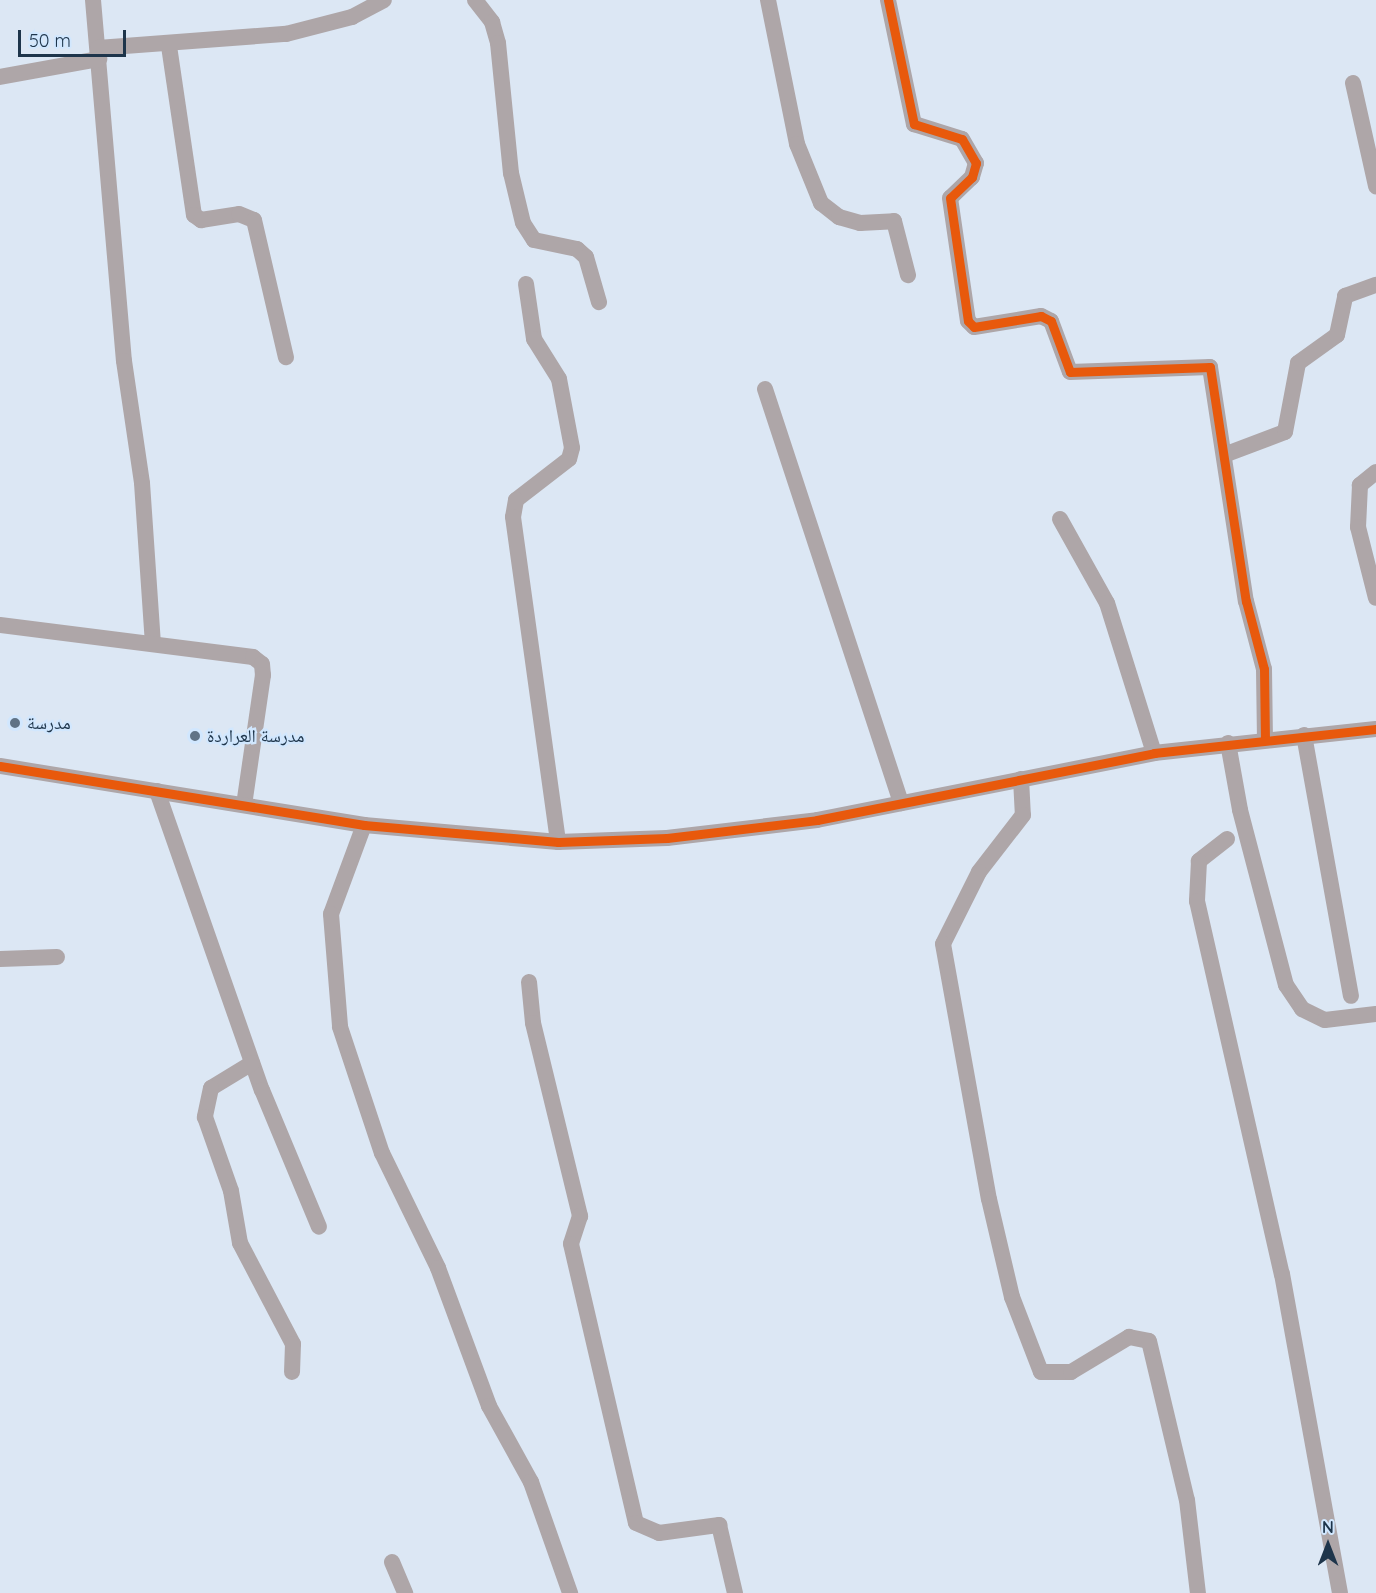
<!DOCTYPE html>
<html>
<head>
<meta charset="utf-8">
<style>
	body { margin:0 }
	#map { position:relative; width:1376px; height:1593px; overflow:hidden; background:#dce7f4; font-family:Quicksand,"Noto Naskh Arabic",sans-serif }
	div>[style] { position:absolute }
	.minor>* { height:16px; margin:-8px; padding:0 8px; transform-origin:8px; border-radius:8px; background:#aea6a8 }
	.cycleway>* { height:9px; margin:-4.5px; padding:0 4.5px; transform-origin:4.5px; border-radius:4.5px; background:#e8590c }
	.dots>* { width:16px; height:16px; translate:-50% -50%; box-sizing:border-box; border:3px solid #d1e7fe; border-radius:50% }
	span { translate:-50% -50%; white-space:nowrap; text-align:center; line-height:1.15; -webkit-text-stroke:4.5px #d1e7fe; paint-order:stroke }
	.poi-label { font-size:18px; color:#1e354b }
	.left { translate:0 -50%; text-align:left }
	.north { position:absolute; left:1298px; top:1515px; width:60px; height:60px; -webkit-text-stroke:4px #d1e7fe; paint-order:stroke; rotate:0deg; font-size:16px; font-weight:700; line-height:24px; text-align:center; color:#1e354b }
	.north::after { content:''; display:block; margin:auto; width:21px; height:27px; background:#1e354b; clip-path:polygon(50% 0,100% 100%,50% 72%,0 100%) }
	.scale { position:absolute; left:18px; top:30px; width:108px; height:27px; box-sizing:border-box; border:3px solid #1e354b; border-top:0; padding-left:8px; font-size:18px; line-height:21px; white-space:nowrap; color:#1e354b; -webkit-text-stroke:4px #d1e7fe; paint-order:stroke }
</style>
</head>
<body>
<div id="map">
	<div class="minor">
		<i style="left:93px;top:0;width:362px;rotate:85.1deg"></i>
		<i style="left:124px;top:361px;width:123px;rotate:81.6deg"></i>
		<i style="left:142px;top:483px;width:161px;rotate:86.1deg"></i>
		<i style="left:475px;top:0;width:28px;rotate:52deg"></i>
		<i style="left:492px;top:22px;width:22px;rotate:74deg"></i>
		<i style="left:498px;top:43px;width:131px;rotate:84.3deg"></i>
		<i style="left:511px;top:173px;width:51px;rotate:76.5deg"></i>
		<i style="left:523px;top:223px;width:20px;rotate:57deg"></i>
		<i style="left:534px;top:240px;width:44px;rotate:11.8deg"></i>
		<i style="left:577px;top:249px;width:12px;rotate:42deg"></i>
		<i style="left:586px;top:257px;width:47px;rotate:73.9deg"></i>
		<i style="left:768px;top:0;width:147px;rotate:78.6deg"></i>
		<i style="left:797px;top:144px;width:64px;rotate:67.9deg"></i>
		<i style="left:821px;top:203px;width:23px;rotate:38deg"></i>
		<i style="left:839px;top:217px;width:22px;rotate:16deg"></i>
		<i style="left:860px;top:223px;width:34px;rotate:-3deg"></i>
		<i style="left:894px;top:221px;width:56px;rotate:75.5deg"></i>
		<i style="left:888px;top:0;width:127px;rotate:78.2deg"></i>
		<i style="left:914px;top:124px;width:50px;rotate:17.4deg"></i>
		<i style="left:962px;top:139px;width:28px;rotate:60deg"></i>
		<i style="left:976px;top:163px;width:15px;rotate:106deg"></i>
		<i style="left:972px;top:177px;width:30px;rotate:136deg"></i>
		<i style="left:950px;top:198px;width:124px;rotate:81.7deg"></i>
		<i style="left:968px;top:321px;width:8px;rotate:45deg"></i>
		<i style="left:974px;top:327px;width:68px;rotate:-9.3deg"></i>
		<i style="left:1041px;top:316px;width:11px;rotate:27deg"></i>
		<i style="left:1051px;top:321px;width:54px;rotate:69.6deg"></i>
		<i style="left:1070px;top:372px;width:140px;rotate:-2deg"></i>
		<i style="left:1210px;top:367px;width:237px;rotate:81.3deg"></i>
		<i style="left:1246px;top:601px;width:70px;rotate:75.2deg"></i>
		<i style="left:1264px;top:669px;width:69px;rotate:89.2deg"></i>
		<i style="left:169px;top:46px;width:171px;rotate:81.6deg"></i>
		<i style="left:194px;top:215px;width:9px;rotate:36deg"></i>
		<i style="left:201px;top:220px;width:38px;rotate:-9deg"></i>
		<i style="left:239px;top:214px;width:16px;rotate:22deg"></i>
		<i style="left:254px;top:220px;width:141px;rotate:76.9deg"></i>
		<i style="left:98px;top:48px;width:189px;rotate:-4.3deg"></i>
		<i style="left:286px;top:34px;width:68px;rotate:-14.4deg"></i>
		<i style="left:352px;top:17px;width:36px;rotate:-28deg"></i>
		<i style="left:0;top:77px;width:101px;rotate:-10.3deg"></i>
		<i style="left:1353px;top:83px;width:106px;rotate:77.4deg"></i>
		<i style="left:526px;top:284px;width:56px;rotate:81.7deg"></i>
		<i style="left:534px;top:339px;width:47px;rotate:58deg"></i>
		<i style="left:559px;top:379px;width:70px;rotate:79.3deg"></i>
		<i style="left:572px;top:448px;width:11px;rotate:105deg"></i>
		<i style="left:569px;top:459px;width:67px;rotate:142.3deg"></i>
		<i style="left:516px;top:500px;width:17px;rotate:100deg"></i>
		<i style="left:513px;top:517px;width:328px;rotate:82.1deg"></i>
		<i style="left:765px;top:389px;width:436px;rotate:71.8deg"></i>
		<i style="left:1224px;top:455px;width:65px;rotate:-20.7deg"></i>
		<i style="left:1285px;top:432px;width:70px;rotate:-79.3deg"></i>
		<i style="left:1298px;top:363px;width:48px;rotate:-35.7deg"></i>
		<i style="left:1337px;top:335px;width:40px;rotate:-78deg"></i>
		<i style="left:1345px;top:296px;width:33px;rotate:-20deg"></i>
		<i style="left:1376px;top:472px;width:21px;rotate:141deg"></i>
		<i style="left:1360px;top:485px;width:42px;rotate:92.7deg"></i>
		<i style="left:1358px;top:527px;width:73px;rotate:75.8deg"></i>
		<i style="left:1060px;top:519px;width:96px;rotate:60.8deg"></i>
		<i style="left:1107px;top:603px;width:157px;rotate:72.6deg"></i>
		<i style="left:0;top:625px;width:255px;rotate:7.2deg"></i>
		<i style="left:253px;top:657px;width:11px;rotate:38deg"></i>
		<i style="left:262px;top:664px;width:11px;rotate:85deg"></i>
		<i style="left:263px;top:675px;width:131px;rotate:98.3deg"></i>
		<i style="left:1304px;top:735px;width:265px;rotate:79.8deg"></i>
		<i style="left:1228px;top:743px;width:68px;rotate:79.8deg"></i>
		<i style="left:1240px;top:810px;width:181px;rotate:75.3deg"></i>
		<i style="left:1286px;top:985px;width:29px;rotate:56deg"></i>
		<i style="left:1302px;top:1009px;width:25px;rotate:26deg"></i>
		<i style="left:1325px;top:1020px;width:51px;rotate:-6.7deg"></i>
		<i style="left:0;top:766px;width:369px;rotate:9.2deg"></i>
		<i style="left:364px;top:825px;width:195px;rotate:5deg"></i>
		<i style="left:558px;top:842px;width:109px;rotate:-2.1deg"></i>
		<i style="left:667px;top:838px;width:151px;rotate:-6.8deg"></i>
		<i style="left:817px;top:820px;width:344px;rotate:-11.2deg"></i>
		<i style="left:1154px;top:753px;width:223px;rotate:-6.2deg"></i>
		<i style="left:1021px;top:779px;width:36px;rotate:87deg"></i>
		<i style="left:1023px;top:815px;width:72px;rotate:127.7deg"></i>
		<i style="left:979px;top:872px;width:80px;rotate:116.6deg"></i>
		<i style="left:943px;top:944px;width:259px;rotate:79.8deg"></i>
		<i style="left:989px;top:1199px;width:101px;rotate:76.8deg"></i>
		<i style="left:1012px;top:1297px;width:80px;rotate:68.9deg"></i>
		<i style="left:1041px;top:1372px;width:30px"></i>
		<i style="left:1071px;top:1372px;width:68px;rotate:-31.1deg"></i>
		<i style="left:1129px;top:1337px;width:20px;rotate:11deg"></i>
		<i style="left:1149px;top:1341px;width:163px;rotate:76.6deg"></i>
		<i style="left:1187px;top:1500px;width:94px;rotate:83.3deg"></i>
		<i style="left:157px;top:791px;width:317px;rotate:70.7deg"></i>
		<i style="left:262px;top:1090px;width:148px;rotate:67.4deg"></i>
		<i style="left:364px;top:825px;width:95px;rotate:110.3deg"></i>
		<i style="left:331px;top:914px;width:113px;rotate:85.4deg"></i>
		<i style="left:340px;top:1027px;width:133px;rotate:71.6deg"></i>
		<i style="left:382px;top:1153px;width:128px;rotate:64deg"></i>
		<i style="left:438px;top:1268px;width:147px;rotate:69.7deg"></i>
		<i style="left:489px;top:1406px;width:87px;rotate:61.1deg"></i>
		<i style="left:531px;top:1482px;width:118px;rotate:70.6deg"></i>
		<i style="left:1227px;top:839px;width:36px;rotate:142deg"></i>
		<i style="left:1199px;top:861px;width:40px;rotate:92.9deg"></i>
		<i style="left:1197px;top:901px;width:383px;rotate:77.2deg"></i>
		<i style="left:1282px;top:1274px;width:324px;rotate:79.7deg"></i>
		<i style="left:0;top:959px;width:57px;rotate:-2deg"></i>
		<i style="left:529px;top:982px;width:41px;rotate:84.4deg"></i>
		<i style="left:533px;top:1023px;width:199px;rotate:76.3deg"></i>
		<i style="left:580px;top:1216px;width:29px;rotate:108deg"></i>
		<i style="left:571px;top:1244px;width:286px;rotate:76.9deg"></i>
		<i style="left:636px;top:1523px;width:25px;rotate:23deg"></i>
		<i style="left:659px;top:1533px;width:61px;rotate:-7.6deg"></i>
		<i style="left:719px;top:1525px;width:70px;rotate:76.8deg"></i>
		<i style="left:252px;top:1063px;width:48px;rotate:148.6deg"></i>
		<i style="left:211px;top:1088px;width:30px;rotate:102deg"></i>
		<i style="left:205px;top:1117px;width:78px;rotate:70.6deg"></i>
		<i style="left:231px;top:1191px;width:53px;rotate:80.2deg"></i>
		<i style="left:240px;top:1243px;width:114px;rotate:62.3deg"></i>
		<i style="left:293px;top:1344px;width:28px;rotate:92deg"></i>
		<i style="left:392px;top:1562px;width:34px;rotate:67deg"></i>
	</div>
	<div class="cycleway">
		<i style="left:888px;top:0;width:127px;rotate:78.2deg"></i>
		<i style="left:914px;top:124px;width:50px;rotate:17.4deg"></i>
		<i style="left:962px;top:139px;width:28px;rotate:60deg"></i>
		<i style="left:976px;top:163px;width:15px;rotate:106deg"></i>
		<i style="left:972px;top:177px;width:30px;rotate:136deg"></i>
		<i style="left:950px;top:198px;width:124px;rotate:81.7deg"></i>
		<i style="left:968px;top:321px;width:8px;rotate:45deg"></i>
		<i style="left:974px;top:327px;width:68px;rotate:-9.3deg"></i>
		<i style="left:1041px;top:316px;width:11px;rotate:27deg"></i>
		<i style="left:1051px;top:321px;width:54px;rotate:69.6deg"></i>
		<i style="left:1070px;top:372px;width:140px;rotate:-2deg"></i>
		<i style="left:1210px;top:367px;width:237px;rotate:81.3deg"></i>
		<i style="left:1246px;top:601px;width:70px;rotate:75.2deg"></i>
		<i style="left:1264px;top:669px;width:69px;rotate:89.2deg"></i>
		<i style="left:0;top:766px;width:369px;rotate:9.2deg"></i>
		<i style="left:364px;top:825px;width:195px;rotate:5deg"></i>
		<i style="left:558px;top:842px;width:109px;rotate:-2.1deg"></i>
		<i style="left:667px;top:838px;width:151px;rotate:-6.8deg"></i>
		<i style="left:817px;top:820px;width:344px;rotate:-11.2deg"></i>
		<i style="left:1154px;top:753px;width:223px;rotate:-6.2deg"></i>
	</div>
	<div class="dots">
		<i style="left:15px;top:723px;background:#607386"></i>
		<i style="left:195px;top:736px;background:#607386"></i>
	</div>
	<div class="poi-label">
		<span class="left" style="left:27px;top:723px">مدرسة</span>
		<span class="left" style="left:207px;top:736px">مدرسة العراردة</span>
	</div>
	<div class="north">N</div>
	<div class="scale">50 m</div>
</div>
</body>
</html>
